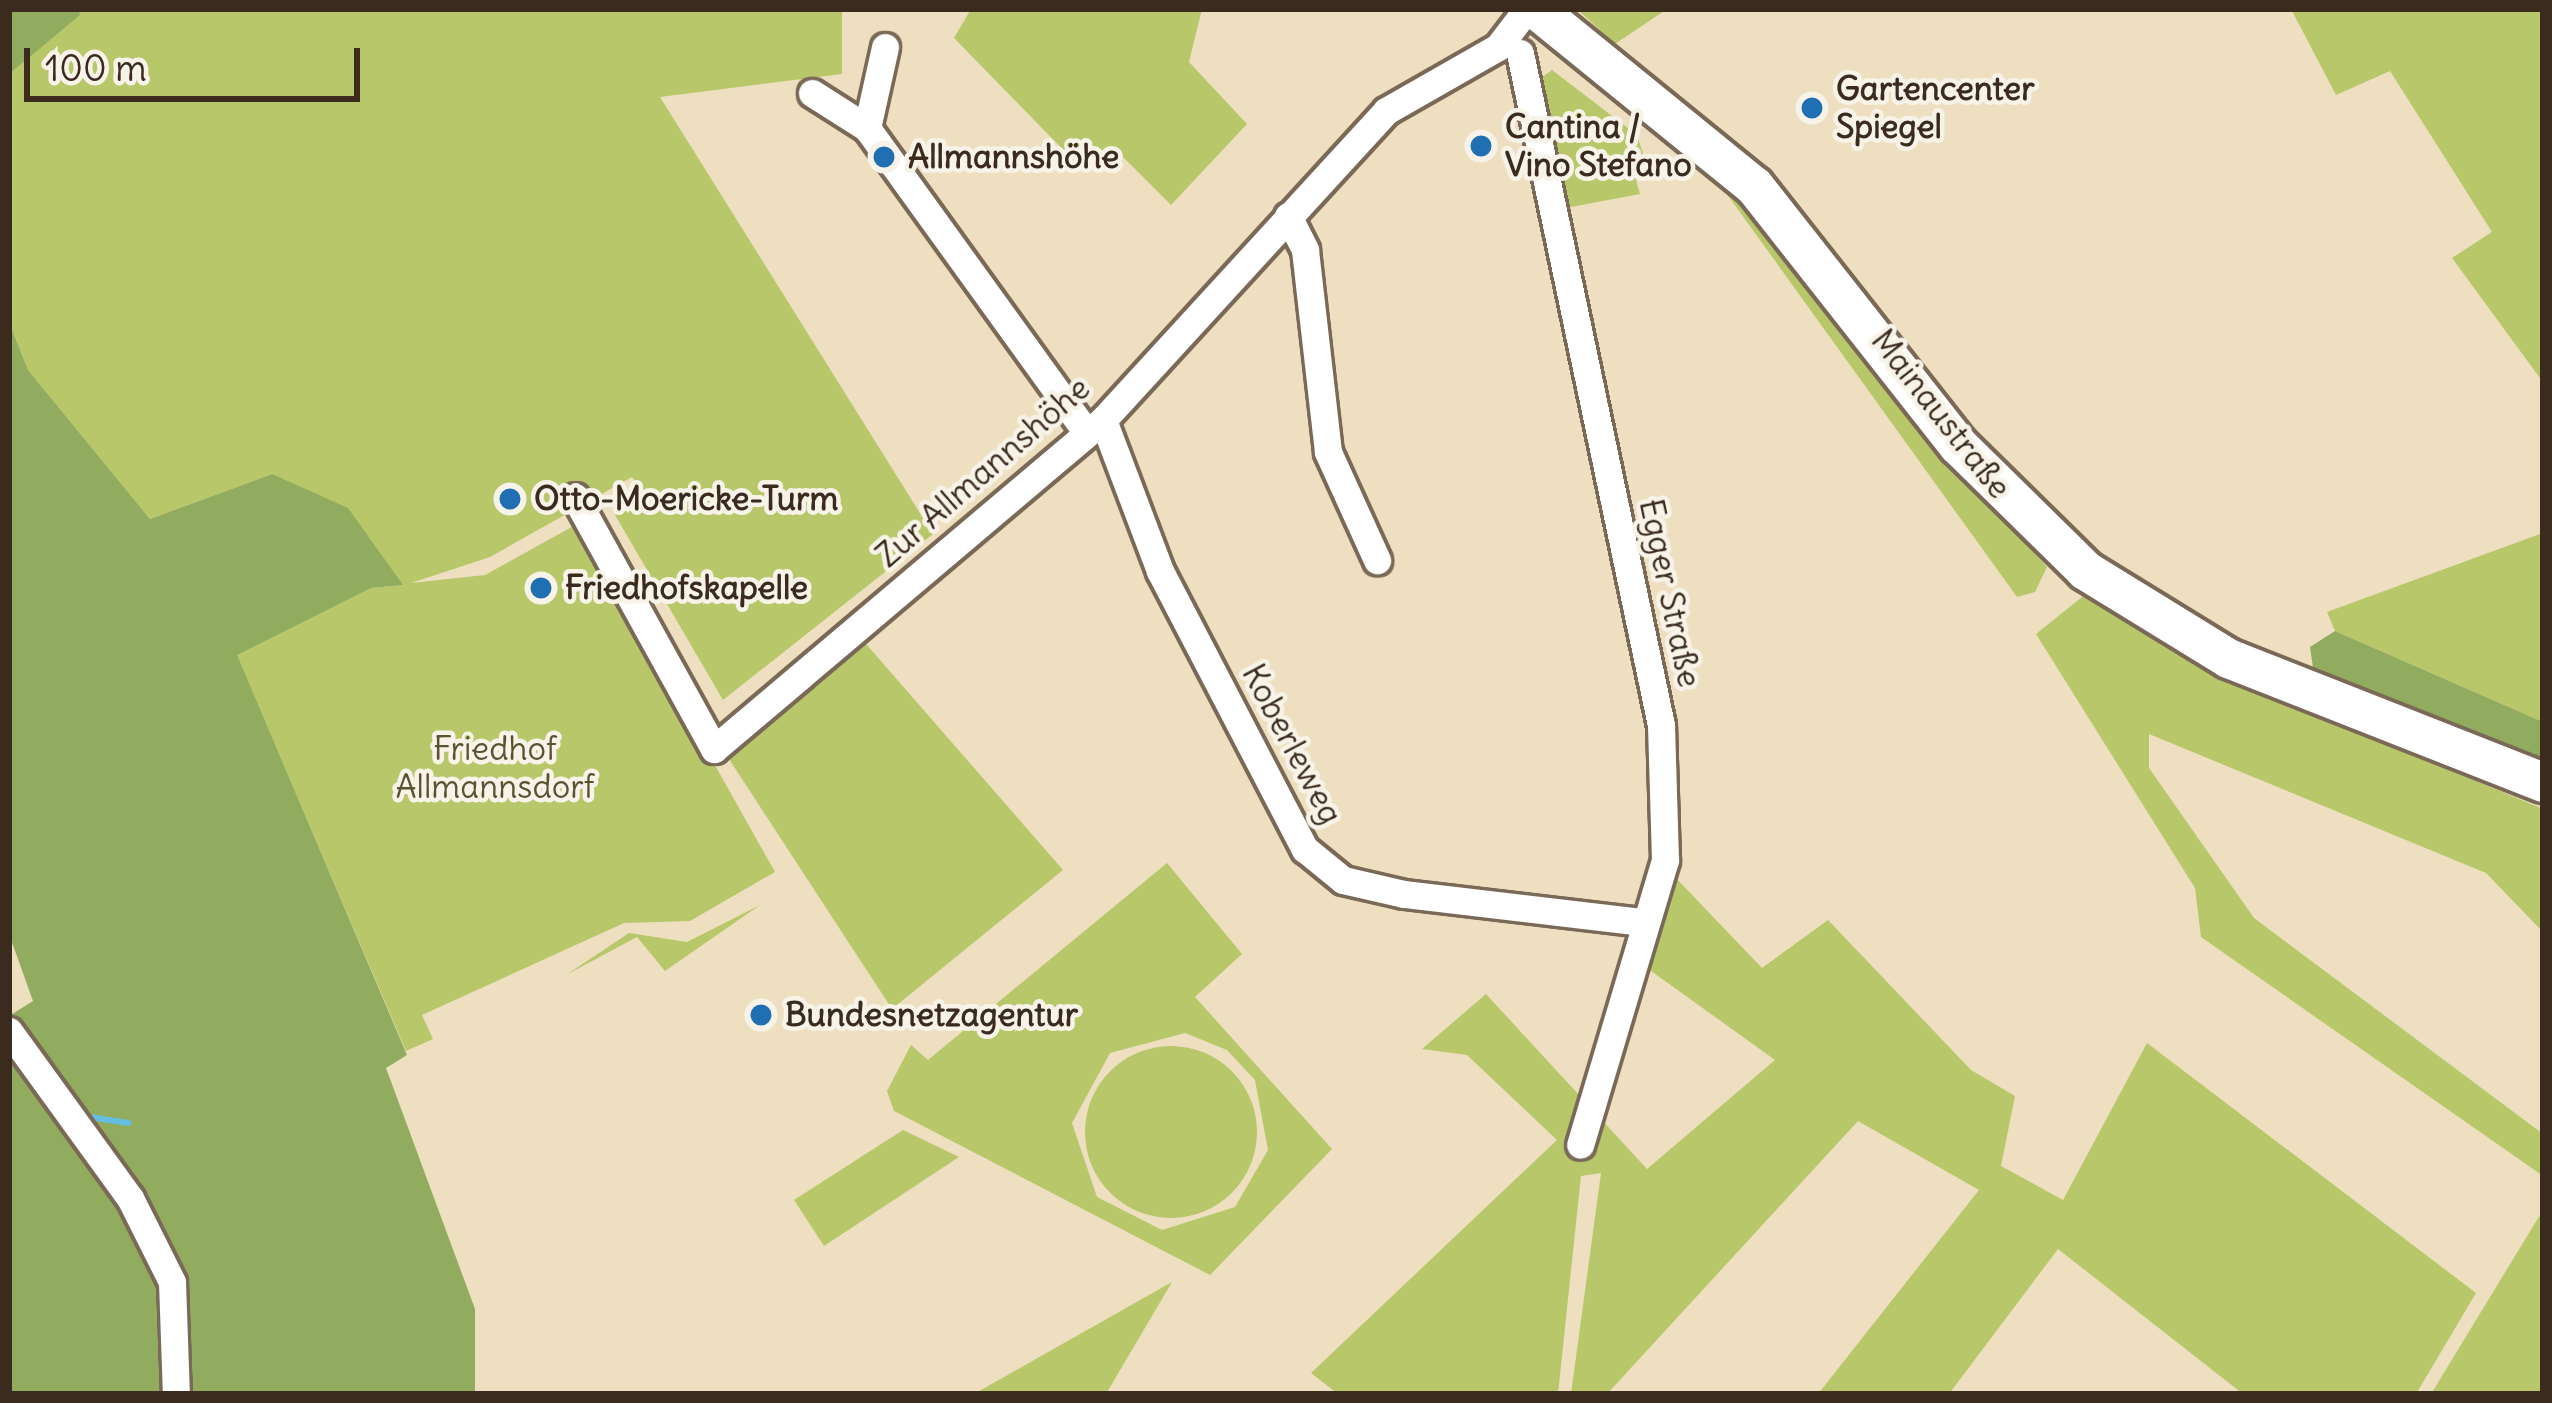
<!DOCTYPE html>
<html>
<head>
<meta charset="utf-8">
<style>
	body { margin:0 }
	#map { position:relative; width:2552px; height:1403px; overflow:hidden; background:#eedfc0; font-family:Delius,sans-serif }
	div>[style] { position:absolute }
	.green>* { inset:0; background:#b7c76a }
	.round { border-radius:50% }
	.forest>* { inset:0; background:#91ac5e }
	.stream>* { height:6px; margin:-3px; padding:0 3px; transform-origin:3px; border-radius:3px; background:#65bde2 }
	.roads { filter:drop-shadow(3px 0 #7a6957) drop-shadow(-3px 0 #7a6957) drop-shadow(0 3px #7a6957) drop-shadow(0 -3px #7a6957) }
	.street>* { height:27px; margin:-13.5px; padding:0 13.5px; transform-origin:13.5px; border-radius:13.5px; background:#fff }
	.secondary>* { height:39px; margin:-19.5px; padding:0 19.5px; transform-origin:19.5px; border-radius:19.5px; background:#fff }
	.dots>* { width:33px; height:33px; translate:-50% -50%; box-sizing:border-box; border:6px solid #f7f3e8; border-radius:50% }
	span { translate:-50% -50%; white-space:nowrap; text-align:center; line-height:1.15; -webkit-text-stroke:9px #f7f3e8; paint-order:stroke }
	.poi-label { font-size:33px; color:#3b2a1e; font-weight:700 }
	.left { translate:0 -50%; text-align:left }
	.street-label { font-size:33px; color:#3b2a1e }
	.park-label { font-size:33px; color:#5a5131 }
	.frame { position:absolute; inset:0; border:12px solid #3b2a1e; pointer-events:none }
	.scale { position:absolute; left:24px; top:48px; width:336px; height:54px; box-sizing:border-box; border:6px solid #3b2a1e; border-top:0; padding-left:15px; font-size:36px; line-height:42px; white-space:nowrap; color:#3b2a1e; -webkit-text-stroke:9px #f7f3e8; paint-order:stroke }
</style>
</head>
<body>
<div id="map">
	<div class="green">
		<i style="clip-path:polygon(78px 9px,842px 9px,842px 74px,660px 97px,933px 534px,723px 700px,615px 515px,646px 497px,632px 477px,490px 557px,411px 583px,485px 575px,579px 523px,775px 872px,690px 921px,624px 923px,422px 1015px,433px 1039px,406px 1051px,236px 654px,371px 588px,402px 585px,272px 474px,150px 519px,28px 370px,9px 322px,9px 74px)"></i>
		<i style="clip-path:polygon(971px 9px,1202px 9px,1189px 62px,1247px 124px,1171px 205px,1117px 151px,1081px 168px,954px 38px)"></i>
		<i style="clip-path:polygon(1577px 9px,1667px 9px,1615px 44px)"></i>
		<i style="clip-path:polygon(2291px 9px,2543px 9px,2543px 382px,2452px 258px,2492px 232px,2390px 71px,2336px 95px)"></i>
		<i style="clip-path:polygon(1552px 70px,1637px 135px,1648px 169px,1634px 173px,1640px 194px,1555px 210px,1531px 85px)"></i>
		<i style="clip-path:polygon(1733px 185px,1918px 423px,2047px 567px,2035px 592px,2017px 597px,1724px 190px)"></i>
		<i style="clip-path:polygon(2543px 533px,2543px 722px,2335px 631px,2327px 612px)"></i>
		<i style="clip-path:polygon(2087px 593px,2232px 680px,2543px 809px,2543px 932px,2486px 873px,2149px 734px,2149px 768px,2254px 918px,2543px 1134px,2543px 1176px,2201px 937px,2195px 888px,2036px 634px)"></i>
		<i style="clip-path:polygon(860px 637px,1063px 870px,892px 1009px,727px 756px)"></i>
		<i style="clip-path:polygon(evenodd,1167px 863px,1242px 954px,1195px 997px,1332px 1149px,1210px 1275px,894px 1111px,887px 1091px,911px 1045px,928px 1060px,1167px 863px,1185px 1033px,1227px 1050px,1255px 1080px,1268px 1150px,1235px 1207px,1162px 1230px,1097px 1197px,1072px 1123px,1110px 1053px,1185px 1033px)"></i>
		<i style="clip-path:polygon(1673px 875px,1762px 968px,1828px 920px,1971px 1070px,2015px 1096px,2001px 1166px,2063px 1200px,2147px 1043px,2476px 1293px,2416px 1394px,2243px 1394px,2058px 1249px,1949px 1394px,1818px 1394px,1979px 1190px,1858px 1121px,1607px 1394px,1571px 1394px,1601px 1173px,1581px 1176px,1558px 1394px,1338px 1394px,1311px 1373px,1557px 1140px,1467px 1055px,1422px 1049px,1486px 994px,1647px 1169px,1775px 1060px,1647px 968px)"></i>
		<i style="clip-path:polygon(760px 905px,665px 971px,637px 937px,566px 975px,629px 933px,687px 942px)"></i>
		<i class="round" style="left:1085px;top:1046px;width:172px;height:172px"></i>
		<i style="clip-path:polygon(903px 1130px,959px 1157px,824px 1246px,794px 1200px)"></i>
		<i style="clip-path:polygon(2543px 1210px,2543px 1394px,2431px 1394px)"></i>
		<i style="clip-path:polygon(1172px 1282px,1106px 1394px,974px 1394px)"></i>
	</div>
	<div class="forest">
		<i style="clip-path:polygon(9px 9px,78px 9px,80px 15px,9px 74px)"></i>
		<i style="clip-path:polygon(9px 322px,28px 370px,150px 519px,272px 474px,348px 508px,403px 585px,371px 588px,237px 655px,407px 1055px,386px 1068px,475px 1309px,475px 1394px,9px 1394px,9px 1016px,33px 1001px,9px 934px)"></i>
		<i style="clip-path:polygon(2335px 631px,2543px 722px,2543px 767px,2314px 675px,2310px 647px)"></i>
	</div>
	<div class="stream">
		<i style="left:83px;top:1116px;width:46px;rotate:8.8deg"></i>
	</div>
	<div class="roads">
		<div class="street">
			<i style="left:885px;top:47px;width:83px;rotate:102.5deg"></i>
			<i style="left:867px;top:128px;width:371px;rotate:54.2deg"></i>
			<i style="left:1520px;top:53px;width:687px;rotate:78.15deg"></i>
			<i style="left:1661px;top:725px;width:135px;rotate:88.3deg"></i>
			<i style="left:1665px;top:860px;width:297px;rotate:106.6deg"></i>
			<i style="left:812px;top:93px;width:65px;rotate:32.5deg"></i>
			<i style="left:1288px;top:216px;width:38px;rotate:63deg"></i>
			<i style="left:1305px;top:250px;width:203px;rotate:83.5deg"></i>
			<i style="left:1328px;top:452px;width:119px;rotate:65.6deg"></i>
			<i style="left:1103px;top:420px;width:161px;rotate:69.3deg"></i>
			<i style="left:1160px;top:571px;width:314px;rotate:62.5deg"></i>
			<i style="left:1305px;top:849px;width:49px;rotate:39.2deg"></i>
			<i style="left:1343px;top:880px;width:63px;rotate:12.9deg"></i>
			<i style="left:1404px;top:894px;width:240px;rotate:6.7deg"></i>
			<i style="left:575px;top:497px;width:288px;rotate:61.1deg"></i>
			<i style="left:714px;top:749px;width:509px;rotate:-40.22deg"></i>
			<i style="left:1103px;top:420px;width:419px;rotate:-47.5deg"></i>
			<i style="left:1386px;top:111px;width:129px;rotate:-29.7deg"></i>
			<i style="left:1498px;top:47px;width:48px;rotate:-52.7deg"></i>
			<i style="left:9px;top:1031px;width:206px;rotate:54.1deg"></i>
			<i style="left:130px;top:1198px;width:94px;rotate:63.4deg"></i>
			<i style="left:172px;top:1282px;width:112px;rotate:88deg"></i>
		</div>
		<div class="secondary">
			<i style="left:1536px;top:9px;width:281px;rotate:39.1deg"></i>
			<i style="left:1754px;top:186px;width:330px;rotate:51.8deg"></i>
			<i style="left:1958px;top:445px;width:178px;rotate:44.5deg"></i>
			<i style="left:2085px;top:570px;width:168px;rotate:31.6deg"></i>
			<i style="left:2228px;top:658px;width:339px;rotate:21.5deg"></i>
		</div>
	</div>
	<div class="dots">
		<i style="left:1812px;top:108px;background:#1f6fb2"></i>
		<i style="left:1481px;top:146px;background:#1f6fb2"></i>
		<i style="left:884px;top:157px;background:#1f6fb2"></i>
		<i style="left:510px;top:499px;background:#1f6fb2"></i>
		<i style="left:541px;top:588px;background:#1f6fb2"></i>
		<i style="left:761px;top:1015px;background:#1f6fb2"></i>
	</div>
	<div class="poi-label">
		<span class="left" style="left:1836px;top:108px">Gartencenter<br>Spiegel</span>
		<span class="left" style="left:1505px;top:146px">Cantina /<br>Vino Stefano</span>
		<span class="left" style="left:908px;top:157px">Allmannshöhe</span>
		<span class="left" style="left:534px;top:499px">Otto-Moericke-Turm</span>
		<span class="left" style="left:565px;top:588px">Friedhofskapelle</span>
		<span class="left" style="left:785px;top:1015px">Bundesnetzagentur</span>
	</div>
	<div class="street-label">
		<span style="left:1941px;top:414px;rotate:52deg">Mainaustraße</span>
		<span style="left:983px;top:472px;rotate:-41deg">Zur Allmannshöhe</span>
		<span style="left:1670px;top:593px;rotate:78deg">Egger Straße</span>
		<span style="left:1292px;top:744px;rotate:62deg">Koberleweg</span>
	</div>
	<div class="park-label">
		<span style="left:495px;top:768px">Friedhof<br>Allmannsdorf</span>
	</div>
	<div class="frame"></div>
	<div class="scale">100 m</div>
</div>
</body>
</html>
